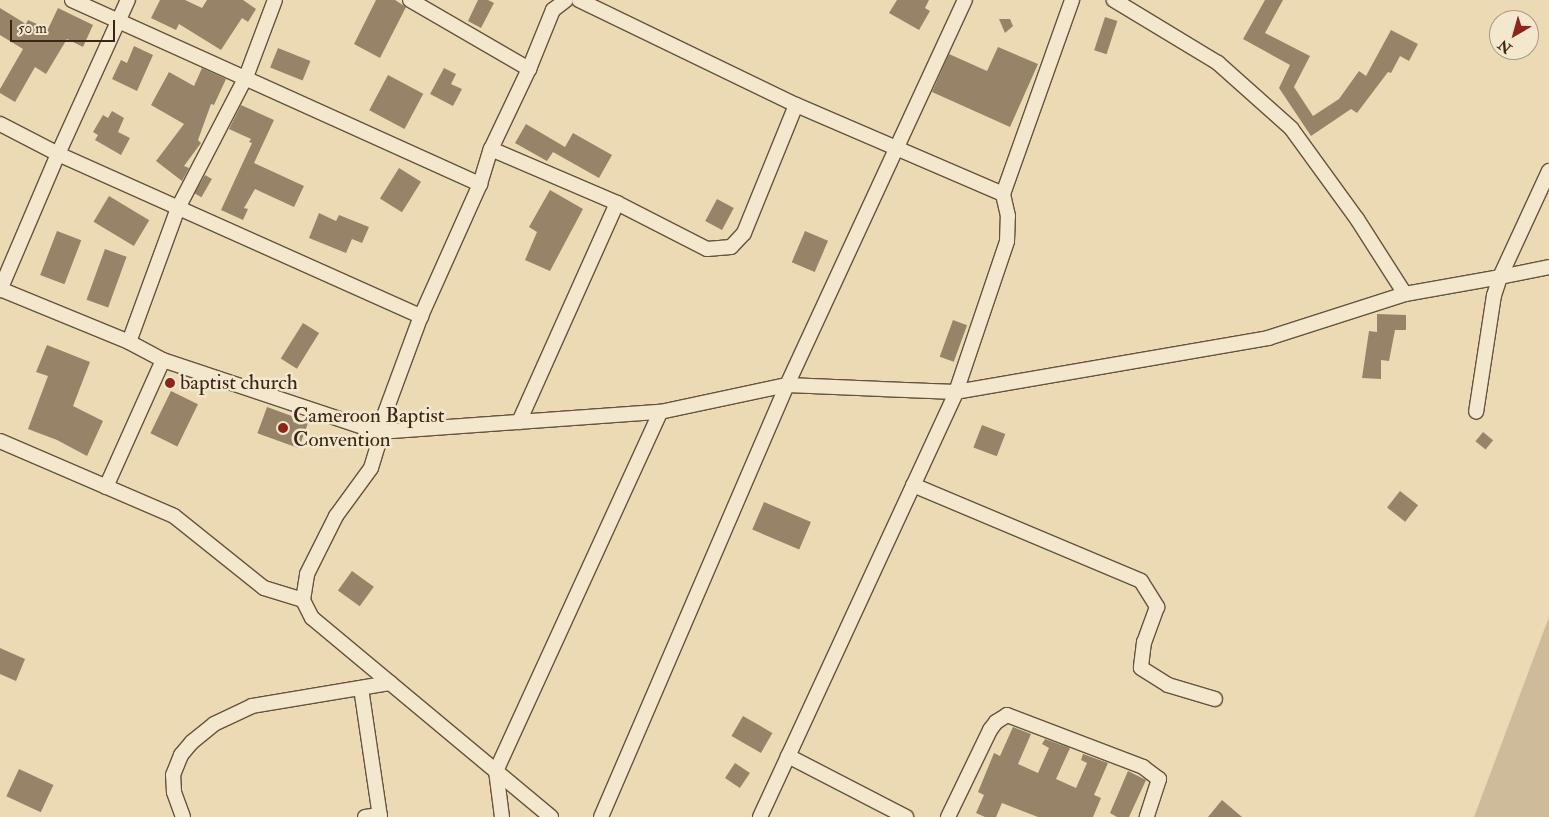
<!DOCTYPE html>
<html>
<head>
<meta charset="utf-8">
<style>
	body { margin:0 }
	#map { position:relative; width:1549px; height:817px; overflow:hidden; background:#ecdab4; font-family:"IM FELL Double Pica",serif }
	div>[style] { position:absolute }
	.green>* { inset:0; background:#cebb99 }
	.building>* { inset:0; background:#978468; transform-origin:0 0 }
	.roads { filter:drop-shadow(1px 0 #66533d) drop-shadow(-1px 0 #66533d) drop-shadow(0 1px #66533d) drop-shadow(0 -1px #66533d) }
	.minor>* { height:14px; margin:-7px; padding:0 7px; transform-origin:7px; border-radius:7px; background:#f3e7ce }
	.dots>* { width:14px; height:14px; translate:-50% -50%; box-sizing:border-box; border:2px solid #f3e7ce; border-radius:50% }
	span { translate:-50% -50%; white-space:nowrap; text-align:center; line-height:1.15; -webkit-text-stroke:5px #f3e7ce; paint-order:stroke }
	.poi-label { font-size:21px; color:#3a2615 }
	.left { translate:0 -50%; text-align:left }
	.north { position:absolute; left:1489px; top:10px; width:50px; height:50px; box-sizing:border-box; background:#f3e7ce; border:1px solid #a99a84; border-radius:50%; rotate:218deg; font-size:14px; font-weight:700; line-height:20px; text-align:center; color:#3a2615 }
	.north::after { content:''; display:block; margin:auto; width:18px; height:22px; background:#8f2418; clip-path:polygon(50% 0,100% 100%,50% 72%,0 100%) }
	.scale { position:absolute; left:10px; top:20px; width:105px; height:22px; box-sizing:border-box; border:2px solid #3a2615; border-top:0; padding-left:6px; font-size:15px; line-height:18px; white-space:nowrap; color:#3a2615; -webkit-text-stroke:4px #f3e7ce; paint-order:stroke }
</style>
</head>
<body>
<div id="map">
	<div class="green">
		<i style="clip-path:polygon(1549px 617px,1549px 817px,1474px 817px)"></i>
	</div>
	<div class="building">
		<i style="clip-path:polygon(160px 0,185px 0,202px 8px,207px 0,243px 0,256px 9px,248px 22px,242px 18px,221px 50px,179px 24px,176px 30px,151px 18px)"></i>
		<i style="clip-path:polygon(376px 0,395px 0,406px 7px,380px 58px,354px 44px)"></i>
		<i style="clip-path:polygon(478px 0,488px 0,494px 3px,481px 28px,468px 21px)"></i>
		<i style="clip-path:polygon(897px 0,929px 0,925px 8px,930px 11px,919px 30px,889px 13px)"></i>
		<i style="clip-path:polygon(1265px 0,1283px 0,1265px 33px,1310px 56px,1294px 87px,1313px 116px,1339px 99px,1359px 71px,1366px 76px,1391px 30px,1418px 44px,1409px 61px,1400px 56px,1391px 73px,1388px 72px,1357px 113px,1351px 109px,1311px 136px,1279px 88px,1290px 65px,1243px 39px)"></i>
		<i style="clip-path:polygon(0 8px,26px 24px,28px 20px,48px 29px,58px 8px,93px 25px,83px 47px,67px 39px,46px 74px,35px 67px,15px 102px,0 93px,0 89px,23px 49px,0 35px)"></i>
		<i style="left:1105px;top:17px;width:13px;height:35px;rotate:18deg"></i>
		<i style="clip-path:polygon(999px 19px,1010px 19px,1013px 26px,1005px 33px)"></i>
		<i style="clip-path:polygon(134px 46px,153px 55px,137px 91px,112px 79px,121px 60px,127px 63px)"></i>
		<i style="clip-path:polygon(998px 47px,1038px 64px,1010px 127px,932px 92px,949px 54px,987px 71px)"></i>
		<i style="left:278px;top:48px;width:35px;height:21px;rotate:22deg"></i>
		<i style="clip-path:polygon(202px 68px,226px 79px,214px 105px,211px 104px,198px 140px,201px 143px,184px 166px,189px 168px,182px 181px,156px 161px,184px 124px,151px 105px,169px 72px,194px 86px)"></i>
		<i style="clip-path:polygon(444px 68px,456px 74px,451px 84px,462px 89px,453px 106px,430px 94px)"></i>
		<i style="left:388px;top:75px;width:40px;height:40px;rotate:28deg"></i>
		<i style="clip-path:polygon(241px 105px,274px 120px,254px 163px,304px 186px,294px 207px,255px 189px,244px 208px,248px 209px,243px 220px,221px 210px,252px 143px,249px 142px,251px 139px,229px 129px)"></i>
		<i style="clip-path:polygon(112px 111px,124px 118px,118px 132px,130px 138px,121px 155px,95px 140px,98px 135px,93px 132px,103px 115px,108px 118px)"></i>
		<i style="clip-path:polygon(526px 124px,565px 147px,573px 133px,612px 155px,599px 178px,553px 152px,547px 161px,515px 143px)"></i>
		<i style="left:399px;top:168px;width:26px;height:36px;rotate:32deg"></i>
		<i style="left:205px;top:175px;width:8px;height:21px;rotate:30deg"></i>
		<i style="clip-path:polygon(550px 190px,583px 209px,550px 271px,525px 260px,537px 232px,529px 227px)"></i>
		<i style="left:109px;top:196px;width:47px;height:30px;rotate:31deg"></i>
		<i style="left:717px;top:199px;width:19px;height:25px;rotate:28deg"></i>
		<i style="clip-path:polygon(319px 213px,336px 221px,339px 215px,369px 227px,362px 243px,352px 239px,346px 253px,309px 238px)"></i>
		<i style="left:57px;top:231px;width:26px;height:47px;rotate:21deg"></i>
		<i style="left:805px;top:231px;width:25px;height:34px;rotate:23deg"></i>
		<i style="left:105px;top:249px;width:23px;height:54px;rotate:20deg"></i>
		<i style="clip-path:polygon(1377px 314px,1406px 315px,1406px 330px,1395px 330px,1389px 361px,1381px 360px,1381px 379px,1362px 378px,1369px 331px,1377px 332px)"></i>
		<i style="left:953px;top:320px;width:15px;height:39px;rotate:20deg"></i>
		<i style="left:303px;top:323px;width:19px;height:42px;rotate:32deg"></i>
		<i style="clip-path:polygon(47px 345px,90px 362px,73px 406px,103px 421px,87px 456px,57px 440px,28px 429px,48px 376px,36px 372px)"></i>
		<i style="left:171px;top:391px;width:30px;height:47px;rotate:26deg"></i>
		<i style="left:267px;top:407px;width:44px;height:28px;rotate:20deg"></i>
		<i style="left:982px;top:425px;width:25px;height:24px;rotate:21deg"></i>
		<i style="left:1483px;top:432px;width:13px;height:12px;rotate:39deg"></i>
		<i style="left:1400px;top:491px;width:23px;height:21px;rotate:38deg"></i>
		<i style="left:764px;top:502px;width:51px;height:30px;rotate:23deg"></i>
		<i style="left:352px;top:571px;width:27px;height:24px;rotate:36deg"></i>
		<i style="clip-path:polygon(0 648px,25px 659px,16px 681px,0 674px)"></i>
		<i style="left:743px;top:716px;width:34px;height:23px;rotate:30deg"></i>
		<i style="clip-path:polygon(1013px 727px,1031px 734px,1018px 764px,1038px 773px,1049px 748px,1042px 744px,1045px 739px,1070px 748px,1056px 779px,1076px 788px,1087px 763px,1081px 760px,1083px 754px,1108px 763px,1094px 795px,1101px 798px,1093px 817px,1038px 817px,1002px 803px,996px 817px,985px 817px,976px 813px,984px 795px,978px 792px,994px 753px,1000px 756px)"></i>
		<i style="left:735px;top:763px;width:18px;height:18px;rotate:34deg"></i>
		<i style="left:19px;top:769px;width:38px;height:30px;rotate:25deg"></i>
		<i style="clip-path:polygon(1128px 771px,1146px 780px,1129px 817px,1117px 817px,1110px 813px)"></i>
		<i style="clip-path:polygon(1222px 800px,1242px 817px,1208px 817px)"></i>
	</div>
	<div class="roads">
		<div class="minor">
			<i style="left:72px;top:0;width:448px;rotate:24.3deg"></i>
			<i style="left:410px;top:0;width:138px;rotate:30.1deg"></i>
			<i style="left:0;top:124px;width:65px;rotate:27.3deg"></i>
			<i style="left:58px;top:154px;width:398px;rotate:24.1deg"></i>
			<i style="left:491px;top:149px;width:137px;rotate:23.2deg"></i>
			<i style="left:617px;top:203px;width:101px;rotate:27.1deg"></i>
			<i style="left:707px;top:249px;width:24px;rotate:-5deg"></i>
			<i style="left:731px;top:247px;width:19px;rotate:-47deg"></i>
			<i style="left:744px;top:233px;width:138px;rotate:-67.9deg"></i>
			<i style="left:1003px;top:194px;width:206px;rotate:-70.4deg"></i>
			<i style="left:1500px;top:277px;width:117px;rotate:-65.2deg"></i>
			<i style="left:1500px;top:277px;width:50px;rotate:-11.5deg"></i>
			<i style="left:0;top:289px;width:139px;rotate:22.3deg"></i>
			<i style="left:129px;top:342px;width:38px;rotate:28deg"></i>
			<i style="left:163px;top:360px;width:227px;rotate:18.5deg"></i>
			<i style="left:378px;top:432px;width:283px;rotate:-4.1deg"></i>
			<i style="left:660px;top:412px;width:130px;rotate:-12deg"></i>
			<i style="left:787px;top:385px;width:169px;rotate:2.4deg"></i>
			<i style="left:956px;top:392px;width:159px;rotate:-71.3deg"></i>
			<i style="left:1007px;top:241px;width:25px;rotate:-88deg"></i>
			<i style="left:1008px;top:216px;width:23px;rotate:-103deg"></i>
			<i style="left:1003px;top:194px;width:225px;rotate:-156.7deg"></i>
			<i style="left:796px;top:105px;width:241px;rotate:-154.2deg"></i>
			<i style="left:0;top:290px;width:148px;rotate:-66.9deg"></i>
			<i style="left:58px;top:154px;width:169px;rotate:-65.6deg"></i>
			<i style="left:1405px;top:294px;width:97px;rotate:-10.1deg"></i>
			<i style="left:1500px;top:277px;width:19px;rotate:108deg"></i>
			<i style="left:1494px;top:295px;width:118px;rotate:98.7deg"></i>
			<i style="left:129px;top:342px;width:143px;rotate:-69.9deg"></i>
			<i style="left:178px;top:208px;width:148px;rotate:-62.6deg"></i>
			<i style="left:246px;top:77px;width:82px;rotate:-69.4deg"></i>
			<i style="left:519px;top:422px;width:240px;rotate:-65.9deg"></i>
			<i style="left:0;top:441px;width:189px;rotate:23.3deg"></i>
			<i style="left:174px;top:516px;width:115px;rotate:38.7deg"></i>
			<i style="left:264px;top:588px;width:41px;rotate:17.1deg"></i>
			<i style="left:913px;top:485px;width:247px;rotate:22.8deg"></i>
			<i style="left:1141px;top:581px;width:31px;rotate:58deg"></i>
			<i style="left:1157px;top:607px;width:37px;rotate:110deg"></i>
			<i style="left:1144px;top:642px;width:26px;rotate:97deg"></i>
			<i style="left:1141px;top:668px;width:32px;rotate:32deg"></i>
			<i style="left:1168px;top:685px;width:49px;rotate:16.6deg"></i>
			<i style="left:106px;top:487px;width:139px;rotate:-65.8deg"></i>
			<i style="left:361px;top:688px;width:130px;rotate:81.6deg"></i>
			<i style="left:788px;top:756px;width:133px;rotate:27.3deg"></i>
			<i style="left:183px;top:817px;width:27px;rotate:-110deg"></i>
			<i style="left:174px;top:792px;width:17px;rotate:-93deg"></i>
			<i style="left:173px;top:775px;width:22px;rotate:-68deg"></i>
			<i style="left:181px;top:755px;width:17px;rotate:-50deg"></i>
			<i style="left:192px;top:742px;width:28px;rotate:-39deg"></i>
			<i style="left:214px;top:724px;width:42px;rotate:-25.3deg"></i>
			<i style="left:252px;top:706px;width:140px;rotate:-9.5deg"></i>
			<i style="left:365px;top:817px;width:15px;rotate:-8deg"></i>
			<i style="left:502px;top:817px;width:46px;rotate:-97.4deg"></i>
			<i style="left:496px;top:771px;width:395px;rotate:-65.4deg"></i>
			<i style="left:551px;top:817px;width:311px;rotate:-140.2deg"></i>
			<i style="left:312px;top:618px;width:20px;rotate:-117deg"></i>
			<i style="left:303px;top:600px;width:26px;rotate:-81deg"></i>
			<i style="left:307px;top:574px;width:65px;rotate:-63.4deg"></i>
			<i style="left:336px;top:516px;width:59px;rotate:-53.9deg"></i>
			<i style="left:371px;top:468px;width:24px;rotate:-73deg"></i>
			<i style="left:378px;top:445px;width:13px;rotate:-90deg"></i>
			<i style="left:378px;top:432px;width:124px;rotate:-69.7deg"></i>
			<i style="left:421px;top:316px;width:145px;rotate:-65.9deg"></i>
			<i style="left:480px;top:184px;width:37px;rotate:-73deg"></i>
			<i style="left:491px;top:149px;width:89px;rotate:-64.6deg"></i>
			<i style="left:529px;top:69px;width:64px;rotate:-67.9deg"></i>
			<i style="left:553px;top:10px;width:16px;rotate:-38deg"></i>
			<i style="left:601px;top:817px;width:470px;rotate:-66.7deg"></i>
			<i style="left:787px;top:385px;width:424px;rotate:-65.2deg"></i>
			<i style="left:760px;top:817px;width:468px;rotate:-65.2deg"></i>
			<i style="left:956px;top:392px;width:317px;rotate:-9.8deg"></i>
			<i style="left:1268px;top:338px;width:144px;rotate:-17.8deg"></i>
			<i style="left:1405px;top:294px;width:89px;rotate:-122.6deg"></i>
			<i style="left:1357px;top:219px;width:112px;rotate:-126deg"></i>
			<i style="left:1291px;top:128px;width:98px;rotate:-138.3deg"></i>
			<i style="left:1218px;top:63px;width:122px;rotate:-148.8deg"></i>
			<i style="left:948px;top:817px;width:97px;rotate:-64.2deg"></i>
			<i style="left:990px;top:730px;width:10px;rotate:-53deg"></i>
			<i style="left:996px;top:722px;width:13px;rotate:-32deg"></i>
			<i style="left:1007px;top:715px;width:146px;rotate:20.9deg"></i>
			<i style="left:1143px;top:767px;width:20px;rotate:37deg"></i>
			<i style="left:1159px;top:779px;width:40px;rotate:108deg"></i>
		</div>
	</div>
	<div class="dots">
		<i style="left:170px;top:383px;background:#8f2418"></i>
		<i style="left:283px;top:428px;background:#8f2418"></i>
	</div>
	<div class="poi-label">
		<span class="left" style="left:180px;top:383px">baptist church</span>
		<span class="left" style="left:293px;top:428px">Cameroon Baptist<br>Convention</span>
	</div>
	<div class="north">N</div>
	<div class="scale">50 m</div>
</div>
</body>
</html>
